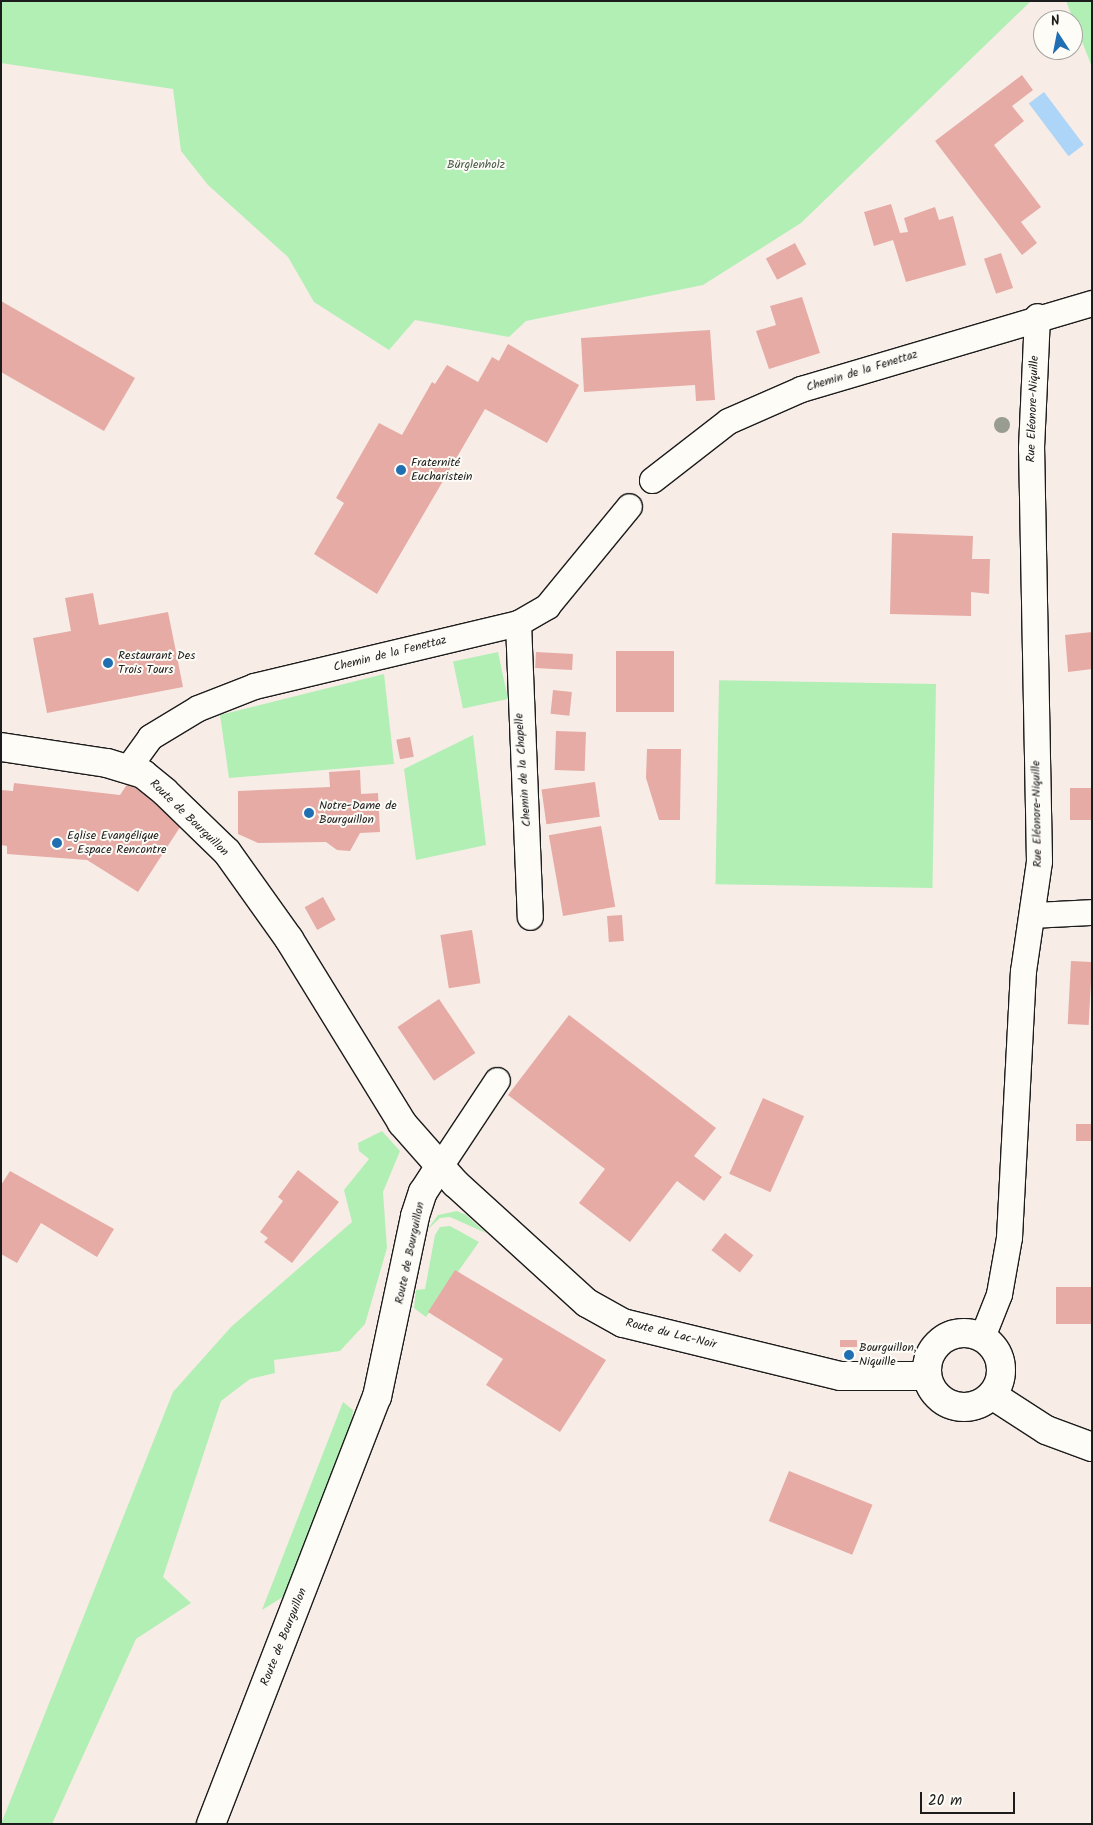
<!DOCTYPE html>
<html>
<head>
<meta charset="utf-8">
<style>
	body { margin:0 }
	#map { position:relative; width:1093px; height:1825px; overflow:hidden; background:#f8ece7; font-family:Kalam,sans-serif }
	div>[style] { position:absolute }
	.green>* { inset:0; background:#b2efb5; transform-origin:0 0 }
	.water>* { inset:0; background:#acd5f7; transform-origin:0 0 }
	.building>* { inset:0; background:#e6aba5; transform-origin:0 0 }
	.roads { filter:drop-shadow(1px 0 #1c1c1c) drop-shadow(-1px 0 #1c1c1c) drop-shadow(0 1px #1c1c1c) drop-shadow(0 -1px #1c1c1c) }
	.minor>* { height:25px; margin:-12.5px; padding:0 12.5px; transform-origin:12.5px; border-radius:12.5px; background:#fdfcf7 }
	.secondary>* { height:28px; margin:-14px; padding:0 14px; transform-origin:14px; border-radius:14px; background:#fdfcf7 }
	.secondary>.ring { margin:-14px; padding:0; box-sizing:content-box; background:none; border:28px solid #fdfcf7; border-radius:50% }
	.trees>* { width:16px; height:16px; margin:-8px; border-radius:50%; background:#989c91 }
	.dots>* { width:14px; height:14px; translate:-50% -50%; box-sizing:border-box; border:2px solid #fdfcf7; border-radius:50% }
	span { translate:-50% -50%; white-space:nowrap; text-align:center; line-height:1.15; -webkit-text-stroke:4px #fdfcf7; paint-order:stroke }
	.park-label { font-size:12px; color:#495b4a }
	.street-label { font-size:12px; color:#1c1c1c }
	.poi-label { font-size:12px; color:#1c1c1c }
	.left { translate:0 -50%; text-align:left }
	.frame { position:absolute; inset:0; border:2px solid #1c1c1c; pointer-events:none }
	.north { position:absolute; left:1033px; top:10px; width:50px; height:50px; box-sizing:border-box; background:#fdfcf7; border:1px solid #a3a29f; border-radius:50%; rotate:349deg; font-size:14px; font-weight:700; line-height:20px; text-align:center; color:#1c1c1c }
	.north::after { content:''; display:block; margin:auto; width:18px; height:22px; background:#1f6fb2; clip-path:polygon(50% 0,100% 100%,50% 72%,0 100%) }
	.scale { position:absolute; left:920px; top:1792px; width:95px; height:22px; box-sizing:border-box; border:2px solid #1c1c1c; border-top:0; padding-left:6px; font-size:15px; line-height:18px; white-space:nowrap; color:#1c1c1c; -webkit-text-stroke:4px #fdfcf7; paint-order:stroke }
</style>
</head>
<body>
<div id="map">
	<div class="green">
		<i style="clip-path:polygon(1px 1px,1031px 1px,801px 223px,703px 285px,526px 321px,509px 337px,415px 320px,389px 350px,314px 302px,288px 257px,208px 185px,181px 151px,173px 89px,1px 63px)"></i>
		<i style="clip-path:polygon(1066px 1px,1092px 1px,1092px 67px)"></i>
		<i style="left:498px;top:652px;width:48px;height:46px;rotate:78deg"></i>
		<i style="clip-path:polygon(384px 674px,394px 764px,229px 778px,220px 715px)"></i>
		<i style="left:936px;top:684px;width:204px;height:217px;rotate:91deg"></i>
		<i style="clip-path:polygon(473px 735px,486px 845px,416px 860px,404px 769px)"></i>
		<i style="clip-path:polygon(382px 1131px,400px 1151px,383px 1192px,387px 1248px,365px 1324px,340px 1351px,274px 1360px,275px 1373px,250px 1379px,221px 1401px,163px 1577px,191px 1603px,136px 1639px,52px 1824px,1px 1824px,173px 1392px,231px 1327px,352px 1222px,344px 1190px,369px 1159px,359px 1151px,358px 1143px)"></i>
		<i style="clip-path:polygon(457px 1211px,466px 1215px,486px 1233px,450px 1217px,440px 1218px,427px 1230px,438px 1215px)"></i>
		<i style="clip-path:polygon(450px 1226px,479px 1242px,426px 1317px,414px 1308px,416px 1290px,425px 1289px,435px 1235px,440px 1227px)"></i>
		<i style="clip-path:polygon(343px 1402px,353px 1410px,352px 1420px,286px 1595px,262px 1610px)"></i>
	</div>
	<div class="water">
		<i style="left:1044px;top:92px;width:66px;height:19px;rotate:53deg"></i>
	</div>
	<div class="building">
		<i style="clip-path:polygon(1022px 75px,1033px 90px,1012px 106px,1024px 121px,994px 145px,1041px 207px,1021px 222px,1037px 243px,1022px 255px,935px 141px)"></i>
		<i style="clip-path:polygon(891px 204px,900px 233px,908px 232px,904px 218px,935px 207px,939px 220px,953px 216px,966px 265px,906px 282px,893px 240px,874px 246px,864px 212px)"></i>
		<i style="left:795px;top:243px;width:24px;height:33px;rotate:62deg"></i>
		<i style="left:1001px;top:253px;width:37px;height:18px;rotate:71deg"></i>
		<i style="clip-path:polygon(802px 297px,820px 353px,769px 369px,756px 331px,776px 325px,770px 306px)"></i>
		<i style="clip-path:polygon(1px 301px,135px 378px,104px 431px,1px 372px)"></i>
		<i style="clip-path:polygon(710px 330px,715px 400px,696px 401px,695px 385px,584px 392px,581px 338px)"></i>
		<i style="clip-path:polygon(508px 344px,579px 385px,547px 443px,485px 409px,377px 594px,314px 554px,344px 503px,336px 498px,379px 423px,402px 435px,432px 382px,435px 384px,447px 365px,478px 382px,492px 357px,499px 361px)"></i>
		<i style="clip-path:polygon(892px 533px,973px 536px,972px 559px,990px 559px,989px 594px,971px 592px,971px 616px,890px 614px)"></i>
		<i style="clip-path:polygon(93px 593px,99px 625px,168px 612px,183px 687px,47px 713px,33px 638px,71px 631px,65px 598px)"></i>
		<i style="clip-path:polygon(1092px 632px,1092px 669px,1068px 672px,1065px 635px)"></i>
		<i style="left:616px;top:651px;width:58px;height:61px"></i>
		<i style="left:536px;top:652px;width:37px;height:16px;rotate:3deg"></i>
		<i style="left:553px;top:690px;width:19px;height:24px;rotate:6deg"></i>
		<i style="left:556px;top:731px;width:30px;height:39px;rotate:2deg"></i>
		<i style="left:410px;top:737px;width:20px;height:14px;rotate:79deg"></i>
		<i style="clip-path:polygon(647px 749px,681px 749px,680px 820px,659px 820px,646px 778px)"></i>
		<i style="clip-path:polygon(360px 770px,361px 794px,378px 793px,380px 832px,360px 833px,350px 851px,337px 850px,326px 842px,258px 843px,238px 834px,238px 791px,330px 787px,329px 772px)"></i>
		<i style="left:595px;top:782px;width:35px;height:54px;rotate:82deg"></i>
		<i style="clip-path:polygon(14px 783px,120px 795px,128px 783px,184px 821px,138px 892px,87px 860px,7px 854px,7px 846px,1px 845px,1px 790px,13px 791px)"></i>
		<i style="left:1070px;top:788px;width:22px;height:32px"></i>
		<i style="left:601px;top:826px;width:82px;height:53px;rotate:80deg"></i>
		<i style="left:323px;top:897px;width:26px;height:21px;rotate:61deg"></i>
		<i style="left:622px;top:915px;width:26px;height:15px;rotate:86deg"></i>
		<i style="left:472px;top:930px;width:54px;height:32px;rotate:81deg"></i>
		<i style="left:1071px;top:961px;width:21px;height:63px;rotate:3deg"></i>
		<i style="left:439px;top:999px;width:65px;height:50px;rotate:56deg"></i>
		<i style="clip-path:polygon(569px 1015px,716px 1128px,694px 1156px,722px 1177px,704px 1201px,677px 1181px,630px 1242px,579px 1203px,605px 1169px,508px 1095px)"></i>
		<i style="left:763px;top:1098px;width:45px;height:83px;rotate:24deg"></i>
		<i style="left:1076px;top:1124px;width:16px;height:17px"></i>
		<i style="clip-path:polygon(298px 1170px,339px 1202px,292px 1263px,264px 1242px,268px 1238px,260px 1232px,283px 1201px,278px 1197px)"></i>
		<i style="clip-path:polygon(10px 1171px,114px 1229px,97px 1257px,41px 1223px,17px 1263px,1px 1254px,1px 1185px)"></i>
		<i style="left:725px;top:1233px;width:36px;height:22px;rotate:38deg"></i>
		<i style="clip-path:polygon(455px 1270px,606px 1360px,560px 1432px,486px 1385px,503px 1359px,428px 1312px)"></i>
		<i style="left:1056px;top:1287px;width:36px;height:37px"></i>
		<i style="left:840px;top:1340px;width:17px;height:7px"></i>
		<i style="left:789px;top:1471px;width:90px;height:54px;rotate:22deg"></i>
	</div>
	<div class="roads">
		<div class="minor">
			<i style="left:652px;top:480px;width:96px;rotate:-37.8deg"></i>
			<i style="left:728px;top:421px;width:80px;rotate:-23.7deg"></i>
			<i style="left:801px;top:389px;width:303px;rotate:-16.5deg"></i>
			<i style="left:518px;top:623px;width:294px;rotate:87.7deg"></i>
			<i style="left:127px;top:769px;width:39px;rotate:-54deg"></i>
			<i style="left:150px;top:737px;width:56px;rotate:-31.1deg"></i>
			<i style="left:198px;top:708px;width:60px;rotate:-21.4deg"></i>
			<i style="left:254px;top:686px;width:271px;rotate:-13.4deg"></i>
			<i style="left:518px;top:623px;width:34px;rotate:-30deg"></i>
			<i style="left:547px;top:606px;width:129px;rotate:-50.6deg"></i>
			<i style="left:1033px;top:915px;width:59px;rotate:-2.9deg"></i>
			<i style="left:440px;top:1166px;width:103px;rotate:-56.5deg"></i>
			<i style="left:982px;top:1337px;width:46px;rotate:-68.4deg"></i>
			<i style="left:999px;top:1294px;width:58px;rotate:-80deg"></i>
			<i style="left:1009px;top:1237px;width:266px;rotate:-87deg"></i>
			<i style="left:1023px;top:971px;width:111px;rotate:-81.7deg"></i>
			<i style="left:1039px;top:861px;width:413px;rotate:-91.1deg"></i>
			<i style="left:1031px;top:448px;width:132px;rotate:-87.4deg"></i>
		</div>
		<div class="secondary">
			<i style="left:1px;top:747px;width:107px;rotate:8.6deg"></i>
			<i style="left:107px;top:763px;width:38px;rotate:17deg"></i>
			<i style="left:143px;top:774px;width:28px;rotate:39deg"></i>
			<i style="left:165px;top:792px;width:86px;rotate:44.1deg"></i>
			<i style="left:227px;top:852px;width:107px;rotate:54.5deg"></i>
			<i style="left:289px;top:939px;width:216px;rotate:58.4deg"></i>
			<i style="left:402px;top:1123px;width:80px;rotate:48.5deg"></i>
			<i style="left:455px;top:1183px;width:178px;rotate:42.3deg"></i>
			<i style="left:587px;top:1303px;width:41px;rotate:29.1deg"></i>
			<i style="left:623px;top:1323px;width:224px;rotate:13.7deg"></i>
			<i style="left:841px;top:1376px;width:85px"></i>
			<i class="ring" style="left:927px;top:1333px;width:46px;height:46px"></i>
			<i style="left:992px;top:1395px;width:64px;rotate:32.9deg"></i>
			<i style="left:1046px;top:1430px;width:49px;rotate:20.3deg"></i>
			<i style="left:211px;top:1824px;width:458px;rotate:-68.8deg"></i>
			<i style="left:377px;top:1397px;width:185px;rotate:-78.1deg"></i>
			<i style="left:415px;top:1216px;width:25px;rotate:-72deg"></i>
			<i style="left:423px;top:1192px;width:31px;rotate:-57deg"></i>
		</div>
	</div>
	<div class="trees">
		<i style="left:1002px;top:425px"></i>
	</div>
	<div class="dots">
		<i style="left:401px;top:470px;background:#1f6fb2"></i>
		<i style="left:108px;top:663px;background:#1f6fb2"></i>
		<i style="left:309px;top:813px;background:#1f6fb2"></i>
		<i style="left:57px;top:843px;background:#1f6fb2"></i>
		<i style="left:849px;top:1355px;background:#1f6fb2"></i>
	</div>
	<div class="park-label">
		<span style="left:476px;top:165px">Bürglenholz</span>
	</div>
	<div class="street-label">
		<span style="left:862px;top:371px;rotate:-17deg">Chemin de la Fenettaz</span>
		<span style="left:1033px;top:409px;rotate:-88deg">Rue Eléonore-Niquille</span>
		<span style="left:390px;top:654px;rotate:-14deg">Chemin de la Fenettaz</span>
		<span style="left:523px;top:770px;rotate:-94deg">Chemin de la Chapelle</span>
		<span style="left:1037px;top:814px;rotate:-91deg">Rue Eléonore-Niquille</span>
		<span style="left:189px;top:818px;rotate:44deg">Route de Bourguillon</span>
		<span style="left:410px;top:1253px;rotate:-78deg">Route de Bourguillon</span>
		<span style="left:671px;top:1334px;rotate:14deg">Route du Lac-Noir</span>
		<span style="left:284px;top:1637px;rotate:-68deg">Route de Bourguillon</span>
	</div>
	<div class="poi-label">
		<span class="left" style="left:411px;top:470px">Fraternité<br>Eucharistein</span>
		<span class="left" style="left:118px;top:663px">Restaurant Des<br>Trois Tours</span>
		<span class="left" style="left:319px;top:813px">Notre-Dame de<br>Bourguillon</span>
		<span class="left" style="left:67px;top:843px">Eglise Evangélique<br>- Espace Rencontre</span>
		<span class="left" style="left:859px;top:1355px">Bourguillon,<br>Niquille</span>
	</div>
	<div class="frame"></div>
	<div class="north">N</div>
	<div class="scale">20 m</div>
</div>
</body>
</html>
